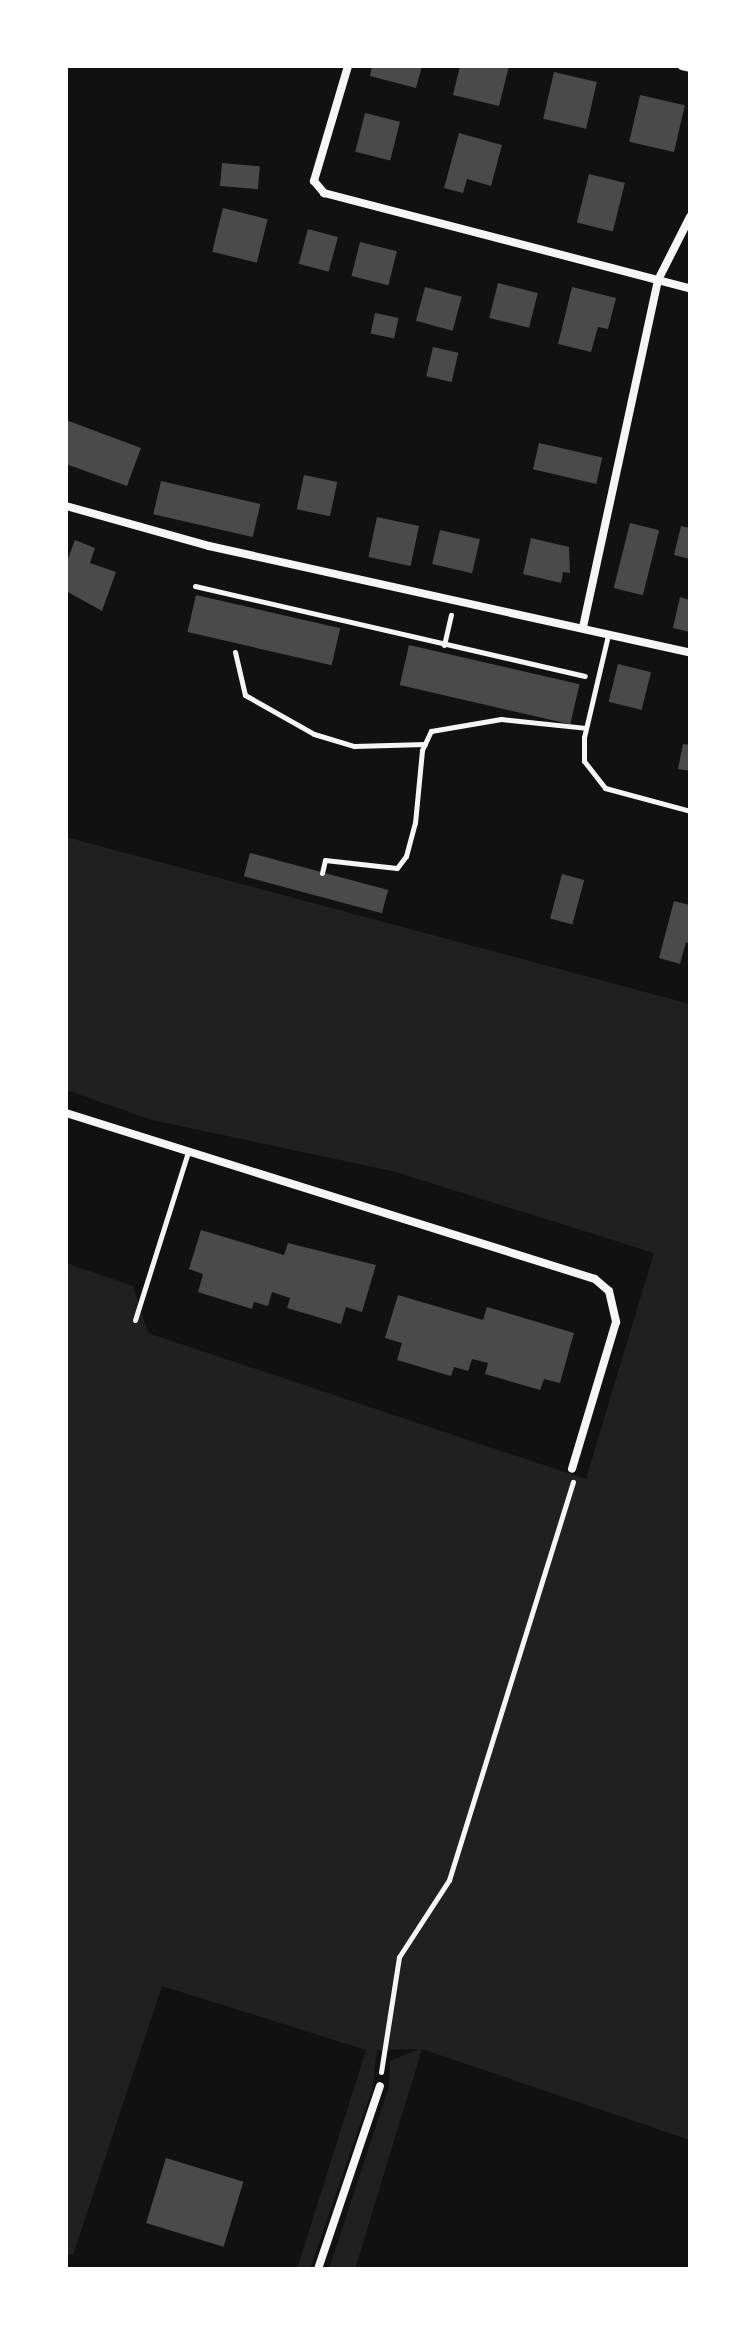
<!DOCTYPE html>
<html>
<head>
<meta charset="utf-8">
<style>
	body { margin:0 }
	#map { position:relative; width:756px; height:2335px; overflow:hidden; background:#111; font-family:Jost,sans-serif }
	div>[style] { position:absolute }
	.green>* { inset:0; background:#202020 }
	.building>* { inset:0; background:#4a4a4a; transform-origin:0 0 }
	.path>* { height:5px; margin:-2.5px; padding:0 2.5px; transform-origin:2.5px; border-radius:2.5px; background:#f5f5f5 }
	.service>* { height:5px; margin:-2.5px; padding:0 2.5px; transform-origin:2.5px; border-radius:2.5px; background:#f5f5f5 }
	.minor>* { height:8px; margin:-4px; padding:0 4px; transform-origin:4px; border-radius:4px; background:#f5f5f5 }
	span { translate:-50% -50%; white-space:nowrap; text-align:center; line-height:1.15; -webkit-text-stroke:7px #fff; paint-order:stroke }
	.frame { position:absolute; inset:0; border:68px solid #fff; pointer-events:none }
</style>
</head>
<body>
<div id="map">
	<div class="green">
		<i style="clip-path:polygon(66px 837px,690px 1004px,690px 2140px,422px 2049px,355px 2269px,329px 2269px,389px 2086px,390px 2061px,419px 2049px,377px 2050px,372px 2090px,310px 2269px,297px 2269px,366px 2050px,162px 1986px,73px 2255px,66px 2253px,66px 1263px,133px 1286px,148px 1333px,586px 1479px,654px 1253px,392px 1171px,152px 1120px,66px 1090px)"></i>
	</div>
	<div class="building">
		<i style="clip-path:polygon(372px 66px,422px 66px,416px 88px,370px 76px)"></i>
		<i style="clip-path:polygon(460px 66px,509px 66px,499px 106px,453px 95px)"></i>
		<i style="left:554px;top:72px;width:44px;height:48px;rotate:13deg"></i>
		<i style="left:640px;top:95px;width:46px;height:48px;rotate:13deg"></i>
		<i style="left:365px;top:113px;width:36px;height:40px;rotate:14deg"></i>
		<i style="clip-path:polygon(459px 133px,502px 145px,491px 186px,467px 179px,463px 193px,444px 188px)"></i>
		<i style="left:222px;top:163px;width:38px;height:23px;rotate:5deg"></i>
		<i style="left:589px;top:174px;width:37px;height:50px;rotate:14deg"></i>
		<i style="left:223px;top:208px;width:46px;height:45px;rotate:14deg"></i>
		<i style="left:308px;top:229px;width:31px;height:36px;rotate:15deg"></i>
		<i style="left:360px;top:242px;width:38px;height:35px;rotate:14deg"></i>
		<i style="left:498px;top:283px;width:41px;height:36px;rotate:14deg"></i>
		<i style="left:425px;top:287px;width:38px;height:35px;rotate:15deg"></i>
		<i style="clip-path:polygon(572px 287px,616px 298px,608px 329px,598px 327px,591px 352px,558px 344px)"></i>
		<i style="left:375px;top:313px;width:24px;height:21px;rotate:12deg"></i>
		<i style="left:433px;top:347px;width:26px;height:30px;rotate:13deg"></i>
		<i style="clip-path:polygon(66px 420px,141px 448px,127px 486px,66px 464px)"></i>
		<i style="left:539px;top:443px;width:65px;height:27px;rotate:13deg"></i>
		<i style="left:304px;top:475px;width:34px;height:35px;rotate:12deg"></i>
		<i style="left:161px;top:481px;width:102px;height:34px;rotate:13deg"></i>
		<i style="left:377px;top:517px;width:43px;height:41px;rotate:12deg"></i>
		<i style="left:630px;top:523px;width:30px;height:67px;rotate:14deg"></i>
		<i style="clip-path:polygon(681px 526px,690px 528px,690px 559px,674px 555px)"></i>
		<i style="left:440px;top:530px;width:41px;height:35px;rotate:13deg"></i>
		<i style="clip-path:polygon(531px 538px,569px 547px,570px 573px,563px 572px,561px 583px,523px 574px)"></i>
		<i style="clip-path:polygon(75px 540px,95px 548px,90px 563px,116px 572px,102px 611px,66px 591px,66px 564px)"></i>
		<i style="left:196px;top:595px;width:148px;height:38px;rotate:13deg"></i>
		<i style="clip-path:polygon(680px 597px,690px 600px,690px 632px,673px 628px)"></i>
		<i style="left:409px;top:645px;width:175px;height:41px;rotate:13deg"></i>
		<i style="left:618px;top:664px;width:34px;height:39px;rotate:14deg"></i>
		<i style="clip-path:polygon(683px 744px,690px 745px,690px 771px,678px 769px)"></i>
		<i style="left:250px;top:853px;width:143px;height:24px;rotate:15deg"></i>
		<i style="left:562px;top:874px;width:23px;height:46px;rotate:15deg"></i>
		<i style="clip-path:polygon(674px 901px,690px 905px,690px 944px,686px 942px,680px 964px,659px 958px)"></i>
		<i style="clip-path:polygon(201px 1230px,284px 1255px,288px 1243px,376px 1265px,362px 1312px,346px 1307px,341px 1324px,287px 1308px,290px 1298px,272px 1292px,268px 1306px,254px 1302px,252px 1309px,198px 1292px,203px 1274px,189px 1269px)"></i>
		<i style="clip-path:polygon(398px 1295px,483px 1320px,487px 1307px,574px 1333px,560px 1383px,544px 1379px,540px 1390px,485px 1374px,488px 1363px,472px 1359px,468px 1371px,454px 1367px,451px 1376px,397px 1360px,402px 1343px,385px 1338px)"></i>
		<i style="left:166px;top:2158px;width:81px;height:68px;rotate:17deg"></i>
	</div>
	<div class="path">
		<i style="left:195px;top:586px;width:400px;rotate:13deg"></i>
		<i style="left:444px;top:645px;width:31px;rotate:-77deg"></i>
		<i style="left:381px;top:2072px;width:116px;rotate:-81.1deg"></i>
		<i style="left:399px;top:1957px;width:92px;rotate:-57deg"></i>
		<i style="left:449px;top:1880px;width:417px;rotate:-72.7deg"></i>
	</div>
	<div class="service">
		<i style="left:608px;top:635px;width:105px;rotate:103.2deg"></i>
		<i style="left:584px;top:737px;width:24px;rotate:90deg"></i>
		<i style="left:584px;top:761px;width:34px;rotate:52deg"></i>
		<i style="left:605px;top:788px;width:88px;rotate:15.1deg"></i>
		<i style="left:235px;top:652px;width:44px;rotate:76.9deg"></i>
		<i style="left:245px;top:695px;width:79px;rotate:29.5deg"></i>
		<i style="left:314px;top:734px;width:42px;rotate:16.7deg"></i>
		<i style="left:354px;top:746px;width:71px;rotate:-1.6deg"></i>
		<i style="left:322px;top:873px;width:13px;rotate:-77deg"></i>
		<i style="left:325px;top:860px;width:72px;rotate:6.3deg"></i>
		<i style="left:397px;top:868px;width:15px;rotate:-53deg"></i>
		<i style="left:406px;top:856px;width:34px;rotate:-75deg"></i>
		<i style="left:415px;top:823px;width:73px;rotate:-84.5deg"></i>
		<i style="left:422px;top:750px;width:21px;rotate:-65deg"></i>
		<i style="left:431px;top:731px;width:71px;rotate:-9.7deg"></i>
		<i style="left:501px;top:719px;width:85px;rotate:6deg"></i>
		<i style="left:135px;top:1320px;width:176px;rotate:-72.5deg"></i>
	</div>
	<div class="minor">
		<i style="left:348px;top:66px;width:120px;rotate:106.5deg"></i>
		<i style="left:314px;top:181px;width:16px;rotate:50deg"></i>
		<i style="left:324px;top:193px;width:378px;rotate:14.6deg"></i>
		<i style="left:682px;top:66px;width:8px;rotate:14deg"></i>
		<i style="left:66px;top:506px;width:148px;rotate:15.6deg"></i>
		<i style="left:209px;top:546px;width:493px;rotate:12.5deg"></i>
		<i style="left:583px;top:627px;width:355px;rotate:-77.8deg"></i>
		<i style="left:658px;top:280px;width:71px;rotate:-63.1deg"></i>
		<i style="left:66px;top:1113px;width:554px;rotate:17.42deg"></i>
		<i style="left:595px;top:1279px;width:18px;rotate:41deg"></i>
		<i style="left:609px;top:1291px;width:32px;rotate:77deg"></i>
		<i style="left:616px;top:1322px;width:153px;rotate:106.7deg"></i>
		<i style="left:318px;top:2269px;width:193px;rotate:-71.3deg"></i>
	</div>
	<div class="frame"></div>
</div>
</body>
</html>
